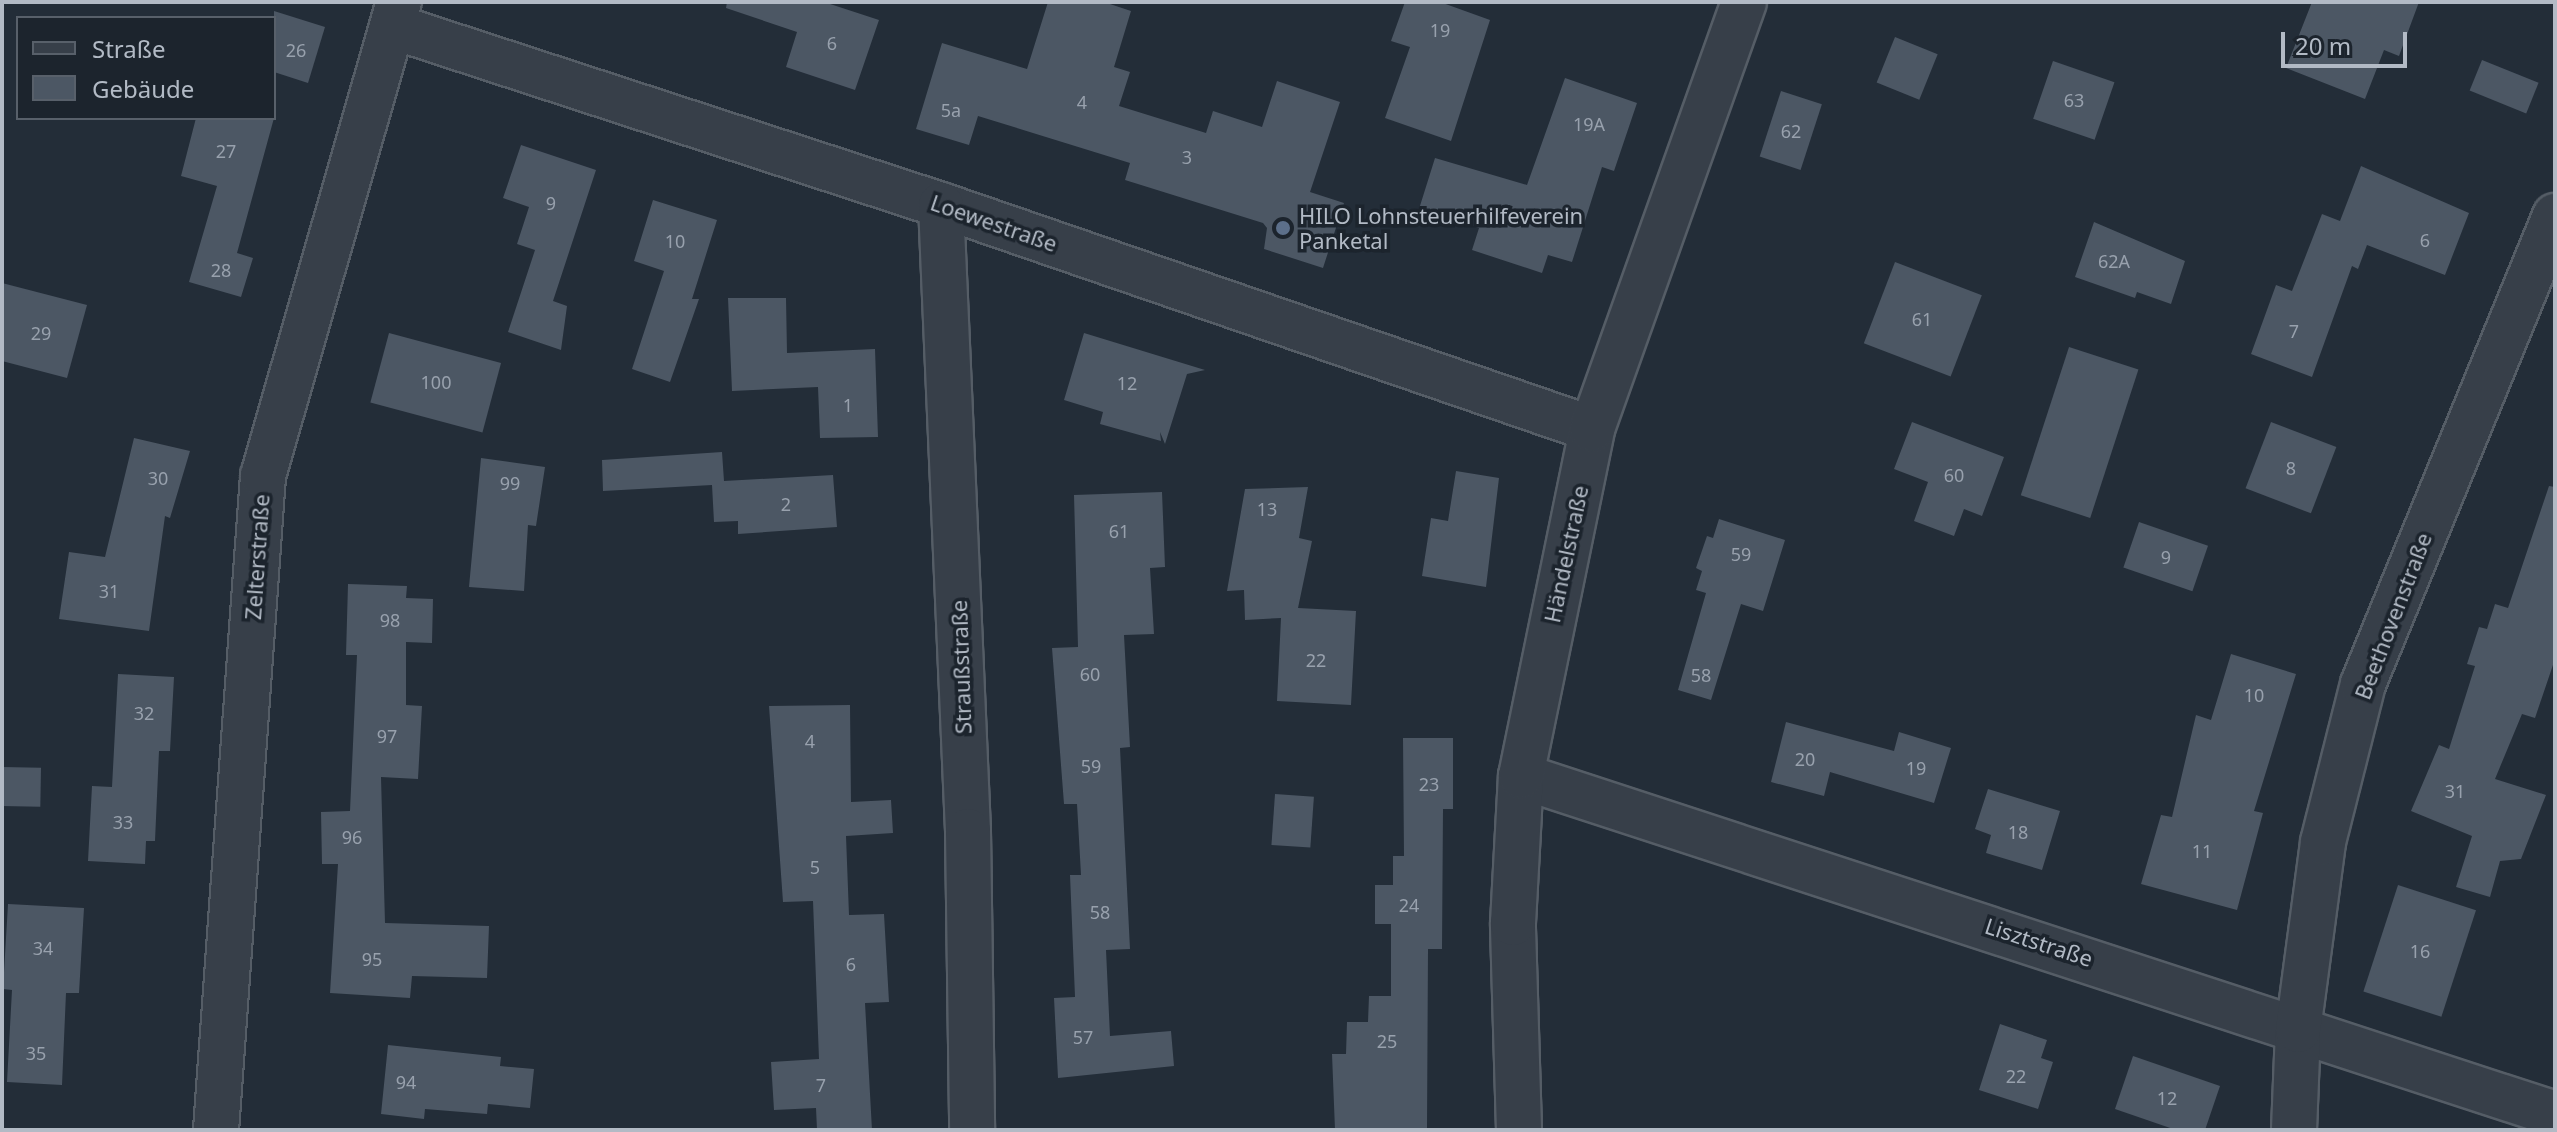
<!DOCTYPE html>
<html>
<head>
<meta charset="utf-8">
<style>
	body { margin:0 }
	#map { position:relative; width:2557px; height:1132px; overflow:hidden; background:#232d38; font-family:"Noto Sans",sans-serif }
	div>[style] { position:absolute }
	.building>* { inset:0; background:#4c5764; transform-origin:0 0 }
	.roads { filter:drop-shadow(2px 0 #555d66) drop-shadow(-2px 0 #555d66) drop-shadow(0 2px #555d66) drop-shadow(0 -2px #555d66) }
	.minor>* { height:44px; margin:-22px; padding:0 22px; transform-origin:22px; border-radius:22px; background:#373f49 }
	.dots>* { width:22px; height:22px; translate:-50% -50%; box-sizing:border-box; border:4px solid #1c242d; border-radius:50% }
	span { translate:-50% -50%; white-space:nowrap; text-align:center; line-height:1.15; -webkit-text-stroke:7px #1c242d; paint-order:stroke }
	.number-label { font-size:18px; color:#98a1ad }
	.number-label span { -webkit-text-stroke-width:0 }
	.poi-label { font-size:22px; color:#b2bac5 }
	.left { translate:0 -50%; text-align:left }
	.street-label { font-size:22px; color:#b2bac5 }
	.frame { position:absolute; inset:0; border:4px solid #b2bac5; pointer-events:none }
	.legend { position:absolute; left:16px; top:16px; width:260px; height:104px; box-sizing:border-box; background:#1c242d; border:2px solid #58606a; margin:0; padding:10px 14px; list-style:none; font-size:24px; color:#b2bac5 }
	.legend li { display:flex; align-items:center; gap:16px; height:40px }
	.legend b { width:40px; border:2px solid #58606a }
	.scale { position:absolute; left:2281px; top:32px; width:126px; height:36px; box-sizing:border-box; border:4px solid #b2bac5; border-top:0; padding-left:10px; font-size:24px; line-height:28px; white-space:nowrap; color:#b2bac5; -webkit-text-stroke:6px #1c242d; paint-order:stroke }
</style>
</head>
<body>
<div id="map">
	<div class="building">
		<i style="clip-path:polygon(727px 2px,824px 2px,879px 20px,855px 90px,786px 67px,797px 32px,726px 8px)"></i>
		<i style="clip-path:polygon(1048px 2px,1104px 2px,1131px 11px,1114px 67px,1130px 72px,1119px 106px,1206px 133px,1213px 111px,1262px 127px,1277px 81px,1340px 102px,1310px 192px,1344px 203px,1323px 268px,1264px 249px,1267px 228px,1263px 223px,1125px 180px,1130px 163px,978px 116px,969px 145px,916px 129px,942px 43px,1027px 69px)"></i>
		<i style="clip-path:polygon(1405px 2px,1440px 2px,1490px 20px,1451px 141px,1385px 118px,1410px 47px,1391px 41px)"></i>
		<i style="clip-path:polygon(2312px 2px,2419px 2px,2399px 56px,2384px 50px,2365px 99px,2286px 68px)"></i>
		<i style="clip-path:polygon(274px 11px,325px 27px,308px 83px,274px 72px)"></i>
		<i style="left:1895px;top:37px;width:46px;height:49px;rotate:22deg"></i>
		<i style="left:2482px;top:60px;width:61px;height:33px;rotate:22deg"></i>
		<i style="left:2053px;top:61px;width:65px;height:61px;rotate:19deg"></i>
		<i style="clip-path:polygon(1565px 78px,1637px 103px,1614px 171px,1602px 167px,1572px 262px,1548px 255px,1542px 273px,1472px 250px,1479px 228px,1419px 209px,1435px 158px,1527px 185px)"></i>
		<i style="left:1781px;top:91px;width:43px;height:69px;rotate:18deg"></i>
		<i style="clip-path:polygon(196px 118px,274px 118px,237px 253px,253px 258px,241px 297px,189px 282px,217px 186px,181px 176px)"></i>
		<i style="clip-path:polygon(521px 145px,596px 170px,553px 301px,567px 306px,561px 350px,508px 332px,535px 250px,517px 244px,529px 207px,503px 198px)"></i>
		<i style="clip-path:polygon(2361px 166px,2469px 213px,2445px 275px,2367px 245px,2358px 269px,2352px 266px,2312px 377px,2251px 354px,2276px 285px,2292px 291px,2322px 214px,2340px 221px)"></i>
		<i style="clip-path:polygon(653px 200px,717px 220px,692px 299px,699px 299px,670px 382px,632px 369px,664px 271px,634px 261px)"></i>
		<i style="clip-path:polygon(2094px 222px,2185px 261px,2171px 304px,2137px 292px,2135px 298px,2075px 277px)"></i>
		<i style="left:1895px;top:262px;width:93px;height:87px;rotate:21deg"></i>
		<i style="clip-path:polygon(2px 283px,87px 305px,67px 378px,2px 361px)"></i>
		<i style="clip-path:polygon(728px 298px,786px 298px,787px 353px,875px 349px,878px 437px,820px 438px,818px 387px,732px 391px)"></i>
		<i style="left:389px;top:333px;width:116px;height:72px;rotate:15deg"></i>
		<i style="clip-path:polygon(1084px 333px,1205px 370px,1187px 374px,1165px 444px,1160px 432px,1161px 441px,1100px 424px,1103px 412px,1064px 400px)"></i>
		<i style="left:2069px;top:347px;width:73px;height:156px;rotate:18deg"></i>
		<i style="clip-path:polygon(1912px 422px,2004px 457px,1982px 516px,1964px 509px,1954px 536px,1914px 521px,1928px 482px,1894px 469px)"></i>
		<i style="left:2271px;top:422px;width:70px;height:71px;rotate:21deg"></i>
		<i style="clip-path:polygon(134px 438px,190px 451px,170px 518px,165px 516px,149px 631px,59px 619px,69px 552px,105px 557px)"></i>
		<i style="clip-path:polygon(722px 452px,724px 481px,833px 475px,837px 527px,738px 534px,738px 521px,714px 522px,712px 485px,603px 491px,602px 460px)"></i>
		<i style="clip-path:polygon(481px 458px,545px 467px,536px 526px,528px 525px,524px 591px,469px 587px)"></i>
		<i style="clip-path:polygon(1456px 471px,1499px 478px,1486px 587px,1422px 576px,1431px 518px,1448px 521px)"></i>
		<i style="clip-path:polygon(2549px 486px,2555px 487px,2555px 659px,2535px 718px,2522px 714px,2495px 779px,2546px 795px,2521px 859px,2500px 861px,2490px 897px,2456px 887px,2472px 836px,2411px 811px,2439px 745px,2449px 749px,2475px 666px,2467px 664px,2479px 627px,2487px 629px,2495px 604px,2508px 608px)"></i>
		<i style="clip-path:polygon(1308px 487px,1299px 538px,1312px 541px,1298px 608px,1356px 611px,1351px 705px,1277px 701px,1281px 618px,1245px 620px,1244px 590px,1227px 591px,1245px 489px)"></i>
		<i style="clip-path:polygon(1162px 492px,1165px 567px,1150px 568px,1154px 634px,1124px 635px,1130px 747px,1120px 748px,1130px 949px,1106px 950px,1110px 1036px,1171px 1031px,1174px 1066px,1058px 1078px,1054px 998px,1075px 997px,1070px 875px,1081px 875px,1077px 804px,1064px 804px,1052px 648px,1078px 647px,1074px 495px)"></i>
		<i style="clip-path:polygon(1719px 519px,1785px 540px,1763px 611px,1741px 604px,1711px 700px,1678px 690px,1706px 593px,1696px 590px,1702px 571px,1696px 568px,1707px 536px,1713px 538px)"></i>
		<i style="left:2139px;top:522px;width:73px;height:48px;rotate:19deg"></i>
		<i style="clip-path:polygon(348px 584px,407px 586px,406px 598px,433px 599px,432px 643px,406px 642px,406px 705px,422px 706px,418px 779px,381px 777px,385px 923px,489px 926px,487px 978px,412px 976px,410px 998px,330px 993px,338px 864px,322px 864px,321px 812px,350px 811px,357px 655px,346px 655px)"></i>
		<i style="clip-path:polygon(2231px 654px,2296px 674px,2254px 811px,2263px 813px,2237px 910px,2141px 884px,2161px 815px,2172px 817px,2196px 715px,2211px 720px)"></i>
		<i style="clip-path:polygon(118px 674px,174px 677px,170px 751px,159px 751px,155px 841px,146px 841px,145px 864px,88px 861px,92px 786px,112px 787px)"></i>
		<i style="clip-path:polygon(850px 705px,851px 802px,891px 800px,893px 833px,846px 836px,849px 915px,884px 914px,889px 1002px,865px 1003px,872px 1130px,817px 1130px,816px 1108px,774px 1110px,771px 1062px,819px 1059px,813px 901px,783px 902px,769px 706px)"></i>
		<i style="clip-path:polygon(1786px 722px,1894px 751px,1899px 732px,1951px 748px,1934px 803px,1830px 772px,1824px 796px,1771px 782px)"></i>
		<i style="clip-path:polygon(1403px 738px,1453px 738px,1453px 809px,1443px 809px,1442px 949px,1428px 949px,1427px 1130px,1335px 1130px,1332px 1054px,1346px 1054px,1347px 1022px,1368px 1022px,1369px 996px,1391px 996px,1391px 924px,1375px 924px,1375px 885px,1393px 885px,1393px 856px,1404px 856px)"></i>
		<i style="left:2px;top:767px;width:39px;height:39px;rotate:1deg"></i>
		<i style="clip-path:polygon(1988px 789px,2060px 811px,2042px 870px,1986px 853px,1991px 835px,1975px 829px)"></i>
		<i style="left:1275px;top:794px;width:39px;height:51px;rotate:4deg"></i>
		<i style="left:2398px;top:885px;width:82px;height:112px;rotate:18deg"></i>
		<i style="clip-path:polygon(8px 904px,84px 908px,79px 993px,66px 993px,62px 1085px,7px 1082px,12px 990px,3px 989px)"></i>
		<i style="clip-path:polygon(2000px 1024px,2047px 1040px,2041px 1058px,2053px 1062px,2038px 1109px,1979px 1090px)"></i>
		<i style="clip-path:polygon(388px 1045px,501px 1057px,500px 1066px,534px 1069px,530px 1108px,488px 1104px,487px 1114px,425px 1109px,424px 1119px,381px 1114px)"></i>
		<i style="clip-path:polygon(2133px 1056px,2220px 1086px,2205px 1130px,2176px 1130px,2115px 1109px)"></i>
	</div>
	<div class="roads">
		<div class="minor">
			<i style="left:392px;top:26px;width:577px;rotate:18.06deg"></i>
			<i style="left:941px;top:205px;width:688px;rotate:18.99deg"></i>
			<i style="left:941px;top:205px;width:627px;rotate:87.53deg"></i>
			<i style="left:968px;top:831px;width:299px;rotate:89.2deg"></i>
			<i style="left:1521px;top:776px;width:1088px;rotate:18.1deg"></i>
			<i style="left:216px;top:1130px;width:656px;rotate:-85.89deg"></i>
			<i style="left:263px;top:476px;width:493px;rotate:-74deg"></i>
			<i style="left:1519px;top:1130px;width:207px;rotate:-91.7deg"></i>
			<i style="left:1513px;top:923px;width:147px;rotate:-86.9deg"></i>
			<i style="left:1521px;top:776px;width:354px;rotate:-78.4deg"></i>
			<i style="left:1592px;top:429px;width:453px;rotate:-70.4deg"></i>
			<i style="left:2294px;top:1130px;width:100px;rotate:-87.7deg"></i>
			<i style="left:2298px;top:1030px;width:190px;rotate:-82.4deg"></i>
			<i style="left:2323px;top:842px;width:163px;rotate:-75.8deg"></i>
			<i style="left:2363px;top:684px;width:506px;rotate:-67.69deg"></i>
		</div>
	</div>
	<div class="dots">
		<i style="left:1283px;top:228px;background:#5c6f8a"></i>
	</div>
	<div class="number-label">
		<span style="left:1440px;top:30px">19</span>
		<span style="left:832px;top:43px">6</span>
		<span style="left:296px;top:50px">26</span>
		<span style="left:2074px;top:100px">63</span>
		<span style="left:1082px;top:102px">4</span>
		<span style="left:951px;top:110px">5a</span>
		<span style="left:1589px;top:124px">19A</span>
		<span style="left:1791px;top:131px">62</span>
		<span style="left:226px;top:151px">27</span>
		<span style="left:1187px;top:157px">3</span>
		<span style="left:551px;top:203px">9</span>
		<span style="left:2425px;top:240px">6</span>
		<span style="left:675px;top:241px">10</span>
		<span style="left:2114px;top:261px">62A</span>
		<span style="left:221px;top:270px">28</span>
		<span style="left:1922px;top:319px">61</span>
		<span style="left:2294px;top:331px">7</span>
		<span style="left:41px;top:333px">29</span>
		<span style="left:436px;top:382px">100</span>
		<span style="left:1127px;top:383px">12</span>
		<span style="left:848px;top:405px">1</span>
		<span style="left:2291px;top:468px">8</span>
		<span style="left:1954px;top:475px">60</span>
		<span style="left:158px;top:478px">30</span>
		<span style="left:510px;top:483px">99</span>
		<span style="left:786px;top:504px">2</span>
		<span style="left:1267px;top:509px">13</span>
		<span style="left:1119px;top:531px">61</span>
		<span style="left:1741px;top:554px">59</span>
		<span style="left:2166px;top:557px">9</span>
		<span style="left:109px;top:591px">31</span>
		<span style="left:390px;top:620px">98</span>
		<span style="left:1316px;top:660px">22</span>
		<span style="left:1090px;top:674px">60</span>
		<span style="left:1701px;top:675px">58</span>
		<span style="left:2254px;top:695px">10</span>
		<span style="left:144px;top:713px">32</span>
		<span style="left:387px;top:736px">97</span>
		<span style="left:810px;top:741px">4</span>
		<span style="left:1805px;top:759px">20</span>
		<span style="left:1091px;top:766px">59</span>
		<span style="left:1916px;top:768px">19</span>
		<span style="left:1429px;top:784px">23</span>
		<span style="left:2455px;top:791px">31</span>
		<span style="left:123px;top:822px">33</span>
		<span style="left:2018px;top:832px">18</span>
		<span style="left:352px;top:837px">96</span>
		<span style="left:2202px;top:851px">11</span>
		<span style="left:815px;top:867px">5</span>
		<span style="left:1409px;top:905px">24</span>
		<span style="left:1100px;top:912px">58</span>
		<span style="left:43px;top:948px">34</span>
		<span style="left:2420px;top:951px">16</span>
		<span style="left:372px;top:959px">95</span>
		<span style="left:851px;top:964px">6</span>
		<span style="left:1083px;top:1037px">57</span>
		<span style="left:1387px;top:1041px">25</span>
		<span style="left:36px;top:1053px">35</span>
		<span style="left:2016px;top:1076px">22</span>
		<span style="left:406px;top:1082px">94</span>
		<span style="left:821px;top:1085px">7</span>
		<span style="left:2167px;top:1098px">12</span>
	</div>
	<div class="poi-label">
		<span class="left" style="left:1299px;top:228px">HILO Lohnsteuerhilfeverein<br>Panketal</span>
	</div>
	<div class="street-label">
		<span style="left:994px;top:223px;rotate:19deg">Loewestraße</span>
		<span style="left:1566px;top:554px;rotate:-78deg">Händelstraße</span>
		<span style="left:257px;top:557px;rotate:-86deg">Zelterstraße</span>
		<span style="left:2393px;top:616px;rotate:-69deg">Beethovenstraße</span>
		<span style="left:961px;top:667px;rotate:-92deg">Straußstraße</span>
		<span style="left:2039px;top:942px;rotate:18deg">Lisztstraße</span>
	</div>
	<div class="frame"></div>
	<ul class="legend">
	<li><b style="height:10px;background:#373f49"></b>Straße</li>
	<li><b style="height:22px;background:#4c5764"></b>Gebäude</li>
	</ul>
	<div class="scale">20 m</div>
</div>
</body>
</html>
